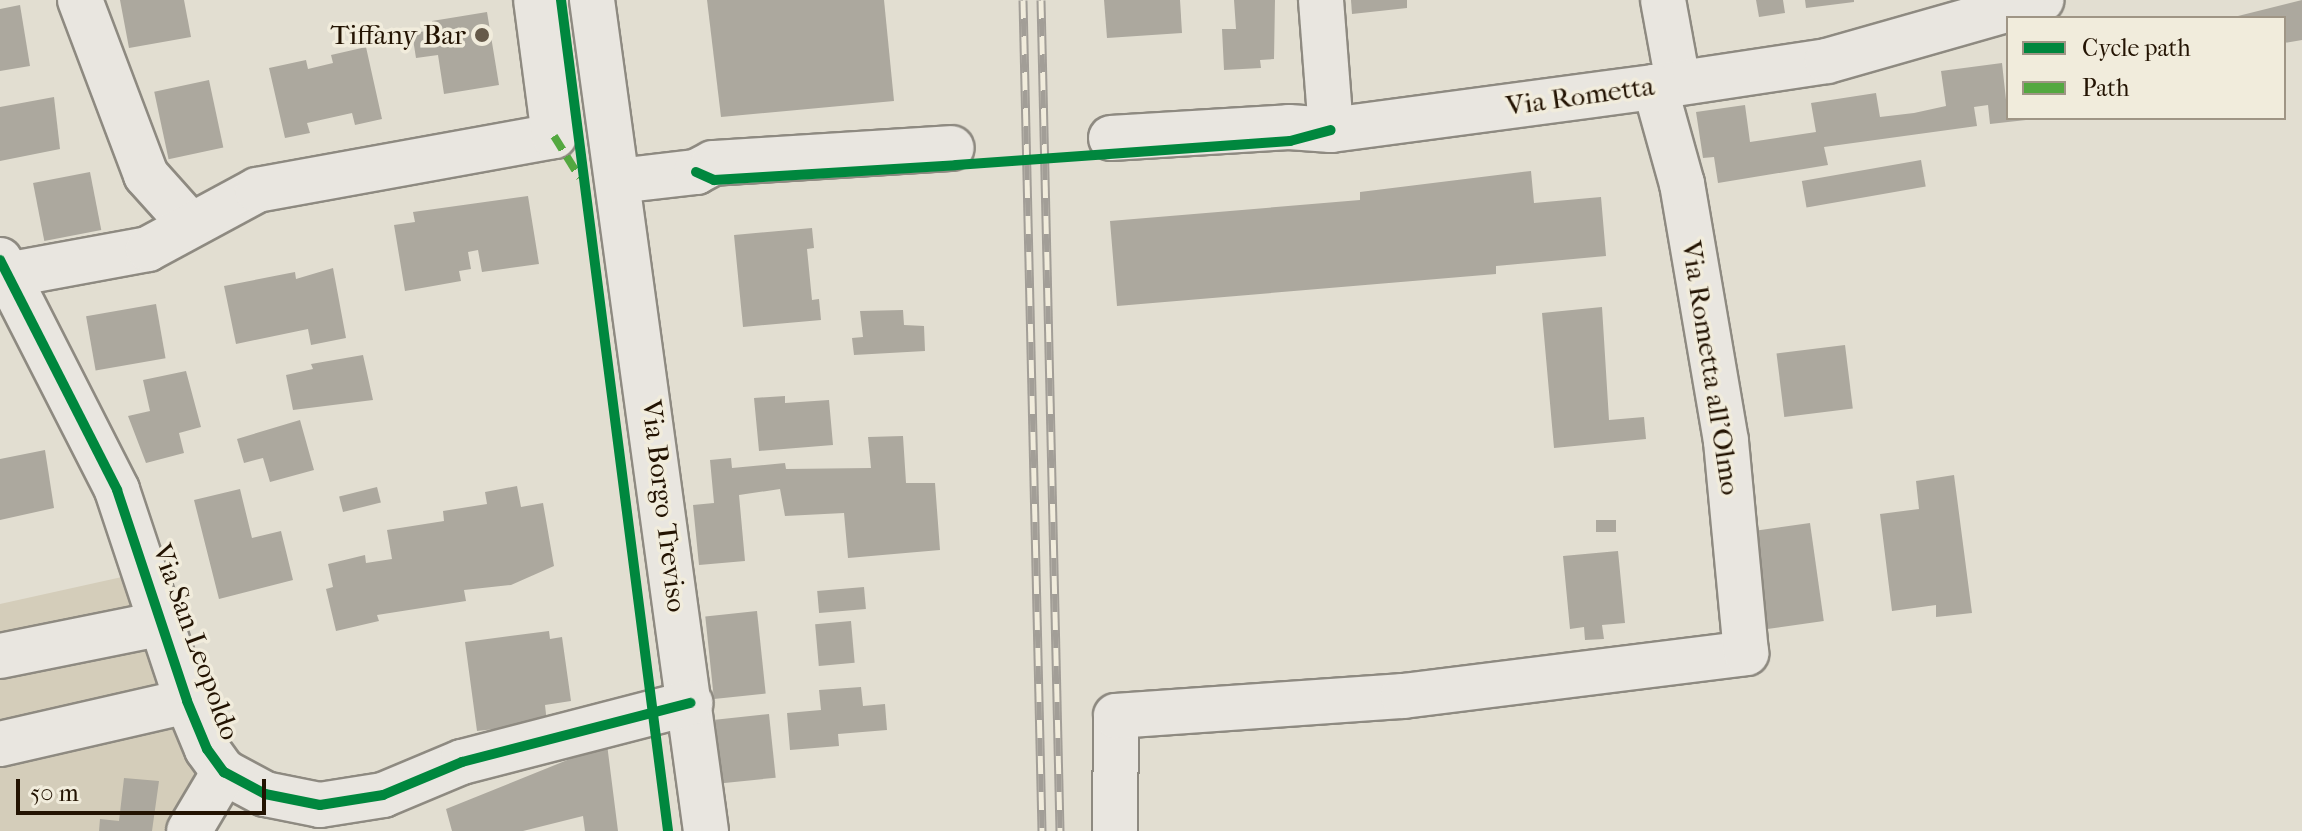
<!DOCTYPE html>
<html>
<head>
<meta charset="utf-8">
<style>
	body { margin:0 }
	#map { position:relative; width:2302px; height:831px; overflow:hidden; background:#e2ded1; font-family:"IM FELL French Canon",serif }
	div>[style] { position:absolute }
	.green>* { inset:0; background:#d4cdba }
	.building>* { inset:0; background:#aca89e; transform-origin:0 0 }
	.roads { filter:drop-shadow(2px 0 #8e8a81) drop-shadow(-2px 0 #8e8a81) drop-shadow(0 2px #8e8a81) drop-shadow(0 -2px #8e8a81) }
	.minor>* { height:44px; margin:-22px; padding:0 22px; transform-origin:22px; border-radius:22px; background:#e9e6e0 }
	.rail>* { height:9px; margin-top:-4.5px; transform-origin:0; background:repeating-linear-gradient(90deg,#f1ecdc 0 18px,#a29e97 0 36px); box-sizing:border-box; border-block:2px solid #a29e97 }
	.quiet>* { height:8px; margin-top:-4px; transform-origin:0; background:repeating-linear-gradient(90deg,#53a840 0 16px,transparent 0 24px) }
	.cycleway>* { height:10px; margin:-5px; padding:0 5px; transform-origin:5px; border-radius:5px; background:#00873e }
	.dots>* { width:22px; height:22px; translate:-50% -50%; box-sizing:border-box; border:4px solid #f1ecdc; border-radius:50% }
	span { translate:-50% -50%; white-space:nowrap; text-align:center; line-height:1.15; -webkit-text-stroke:7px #f1ecdc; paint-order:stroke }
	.poi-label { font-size:28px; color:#231302 }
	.right { translate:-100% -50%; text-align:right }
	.street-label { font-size:28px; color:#231302 }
	.legend { position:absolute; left:2006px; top:16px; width:280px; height:104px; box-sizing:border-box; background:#f1ecdc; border:2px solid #9f9585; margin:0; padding:10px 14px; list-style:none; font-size:24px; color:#231302 }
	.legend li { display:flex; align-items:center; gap:16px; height:40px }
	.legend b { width:40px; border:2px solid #9f9585 }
	.scale { position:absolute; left:16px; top:779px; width:250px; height:36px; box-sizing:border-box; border:4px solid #231302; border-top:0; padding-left:10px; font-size:24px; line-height:28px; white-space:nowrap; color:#231302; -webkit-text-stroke:6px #f1ecdc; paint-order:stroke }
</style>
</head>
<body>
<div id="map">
	<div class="green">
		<i style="clip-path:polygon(131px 575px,204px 775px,169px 831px,0 831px,0 604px)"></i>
	</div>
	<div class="building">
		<i style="clip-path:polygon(120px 0,184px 0,191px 37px,129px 48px)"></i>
		<i style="clip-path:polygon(707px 0,884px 0,894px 101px,721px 117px)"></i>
		<i style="clip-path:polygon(1104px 0,1180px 0,1182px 33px,1107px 38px)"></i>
		<i style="clip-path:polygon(1234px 0,1275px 0,1274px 59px,1260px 60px,1261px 68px,1224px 70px,1222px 29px,1236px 29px)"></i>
		<i style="clip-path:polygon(1351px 0,1407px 0,1407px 8px,1352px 14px)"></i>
		<i style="clip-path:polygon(1756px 0,1783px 0,1785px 13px,1759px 17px)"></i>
		<i style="clip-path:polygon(1805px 0,1854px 0,1854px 2px,1806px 8px)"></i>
		<i style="clip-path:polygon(2302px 0,2302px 40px,2284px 43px,2284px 18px,2230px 18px)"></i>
		<i style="clip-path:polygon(20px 5px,30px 66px,0 71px,0 9px)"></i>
		<i style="clip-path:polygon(487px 12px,499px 85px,444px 94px,438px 55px,416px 58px,412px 33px,434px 30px,432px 21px)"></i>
		<i style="clip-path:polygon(366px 47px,382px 119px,355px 125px,352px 113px,307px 123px,310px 133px,285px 138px,269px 68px,306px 60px,308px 69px,333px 63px,331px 55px)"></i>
		<i style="clip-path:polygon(2002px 63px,2008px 118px,2026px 120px,1990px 124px,1988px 105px,1974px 107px,1977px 126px,1824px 147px,1828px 165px,1718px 183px,1714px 157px,1703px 158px,1696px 112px,1745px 105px,1750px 142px,1816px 132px,1811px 103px,1876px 93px,1880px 117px,1914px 113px,1946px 106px,1941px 71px)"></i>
		<i style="left:209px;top:80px;width:69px;height:56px;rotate:78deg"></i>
		<i style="clip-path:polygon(54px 97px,60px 149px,0 161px,0 107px)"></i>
		<i style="left:1921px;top:160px;width:27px;height:121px;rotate:80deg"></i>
		<i style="clip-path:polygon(1531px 171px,1534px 203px,1601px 197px,1606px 256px,1496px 266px,1496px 274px,1117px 306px,1110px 221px,1360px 200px,1360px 192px)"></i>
		<i style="left:90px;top:172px;width:59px;height:58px;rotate:79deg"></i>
		<i style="clip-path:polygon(528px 196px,539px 264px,482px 272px,478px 250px,468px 252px,471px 269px,459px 271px,461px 281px,405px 291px,394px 225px,415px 222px,413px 212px)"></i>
		<i style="clip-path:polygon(812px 228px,814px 248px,807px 249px,812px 300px,819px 299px,821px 320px,743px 327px,734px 235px)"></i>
		<i style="clip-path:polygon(333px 268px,346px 338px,311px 345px,308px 329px,236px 344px,224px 286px,295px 272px,296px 279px)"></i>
		<i style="left:156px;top:304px;width:55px;height:71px;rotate:80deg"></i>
		<i style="clip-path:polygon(1602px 307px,1609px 420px,1644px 417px,1646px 439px,1554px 448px,1542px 313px)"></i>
		<i style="clip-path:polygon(903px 310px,904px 325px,924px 326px,925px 351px,854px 355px,852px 338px,863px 337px,860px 311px)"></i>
		<i style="left:1845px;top:345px;width:64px;height:69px;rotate:83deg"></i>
		<i style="clip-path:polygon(363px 355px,373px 400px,293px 410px,286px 375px,313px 369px,311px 364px)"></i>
		<i style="clip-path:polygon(186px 371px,201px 427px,179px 433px,184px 453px,146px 463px,128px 416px,150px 411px,143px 380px)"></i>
		<i style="clip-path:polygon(785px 396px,785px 403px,829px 400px,833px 445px,759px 451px,754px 398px)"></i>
		<i style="clip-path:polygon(300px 420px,314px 470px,270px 482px,263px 458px,244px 463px,237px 439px)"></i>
		<i style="clip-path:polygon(903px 436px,906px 483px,935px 483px,940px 550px,848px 558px,844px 513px,785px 516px,780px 489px,739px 495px,745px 561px,699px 565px,693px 505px,714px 503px,710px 460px,731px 458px,732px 468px,785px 463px,786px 469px,871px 468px,868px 437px)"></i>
		<i style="clip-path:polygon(45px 450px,54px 508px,0 520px,0 459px)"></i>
		<i style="clip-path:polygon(1954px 475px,1972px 613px,1936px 617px,1936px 605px,1892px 611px,1880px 514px,1919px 509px,1916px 481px)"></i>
		<i style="clip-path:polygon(517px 486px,521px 507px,543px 503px,554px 566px,511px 585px,464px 590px,466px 601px,377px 615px,379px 621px,336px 631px,326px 589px,333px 587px,328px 564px,365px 555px,366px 563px,392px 559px,387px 530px,444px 521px,443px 511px,487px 504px,485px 492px)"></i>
		<i style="left:377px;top:487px;width:16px;height:39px;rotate:76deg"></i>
		<i style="clip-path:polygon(240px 489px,252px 538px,281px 531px,293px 580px,219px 599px,194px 500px)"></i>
		<i style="left:1596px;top:520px;width:20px;height:12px"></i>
		<i style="left:1810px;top:523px;width:99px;height:66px;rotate:82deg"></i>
		<i style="clip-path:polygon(1618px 551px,1625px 623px,1602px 625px,1604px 639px,1585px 640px,1584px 627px,1570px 629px,1563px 556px)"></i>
		<i style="left:864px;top:587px;width:22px;height:47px;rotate:85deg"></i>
		<i style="left:757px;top:611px;width:83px;height:52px;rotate:84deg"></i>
		<i style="left:851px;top:621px;width:42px;height:36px;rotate:85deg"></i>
		<i style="clip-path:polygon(549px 631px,550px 639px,562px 637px,571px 701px,545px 705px,547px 723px,477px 731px,465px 642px)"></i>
		<i style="clip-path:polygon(861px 687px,863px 706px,885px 704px,887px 730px,838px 734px,839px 746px,790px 750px,787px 713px,821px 710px,819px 690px)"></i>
		<i style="left:769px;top:714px;width:64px;height:54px;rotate:84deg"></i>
		<i style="clip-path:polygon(607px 744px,618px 831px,585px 831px,583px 816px,523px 831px,452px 831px,446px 809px)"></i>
		<i style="clip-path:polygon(124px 778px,159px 781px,152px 831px,99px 831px,100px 819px,119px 821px)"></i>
	</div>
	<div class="roads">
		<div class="minor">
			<i style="left:80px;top:0;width:187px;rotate:69.3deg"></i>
			<i style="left:146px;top:175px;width:64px;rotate:48.1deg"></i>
			<i style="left:592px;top:0;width:839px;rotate:82.19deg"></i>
			<i style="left:1321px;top:0;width:130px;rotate:85.6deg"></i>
			<i style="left:1663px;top:0;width:83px;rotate:79.6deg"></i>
			<i style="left:1111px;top:138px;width:178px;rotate:-3.5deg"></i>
			<i style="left:1289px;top:127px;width:42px;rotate:4.1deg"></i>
			<i style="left:1331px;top:130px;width:327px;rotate:-7.6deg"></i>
			<i style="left:1655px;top:87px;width:174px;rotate:-8.6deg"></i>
			<i style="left:1827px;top:61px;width:223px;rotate:-15.9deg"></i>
			<i style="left:618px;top:181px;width:79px;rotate:-6.6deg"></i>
			<i style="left:696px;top:172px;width:19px;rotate:-28deg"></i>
			<i style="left:713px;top:163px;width:239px;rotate:-3.6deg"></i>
			<i style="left:0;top:260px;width:258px;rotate:63deg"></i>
			<i style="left:117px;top:490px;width:222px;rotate:71.6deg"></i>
			<i style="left:187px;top:701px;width:52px;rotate:67.4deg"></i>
			<i style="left:207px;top:749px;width:29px;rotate:54deg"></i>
			<i style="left:224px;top:772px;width:47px;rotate:28.2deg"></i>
			<i style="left:265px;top:794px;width:56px;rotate:11.3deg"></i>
			<i style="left:320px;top:805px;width:64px;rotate:-9deg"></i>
			<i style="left:383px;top:795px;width:86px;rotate:-22.7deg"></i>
			<i style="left:462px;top:762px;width:236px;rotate:-14.5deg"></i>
			<i style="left:7px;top:275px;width:143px;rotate:-10.4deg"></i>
			<i style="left:148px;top:249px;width:124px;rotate:-28.4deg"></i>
			<i style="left:257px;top:190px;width:302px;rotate:-10.3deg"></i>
			<i style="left:554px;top:136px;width:137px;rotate:-97.5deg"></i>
			<i style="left:0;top:656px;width:162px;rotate:-11.4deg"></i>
			<i style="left:0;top:744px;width:192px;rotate:-12.9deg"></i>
			<i style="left:189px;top:831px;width:69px;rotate:-59.3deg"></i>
			<i style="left:1115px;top:831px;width:115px;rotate:-89.5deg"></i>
			<i style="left:1116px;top:716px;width:288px;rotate:-4deg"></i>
			<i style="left:1403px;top:696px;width:346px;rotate:-7.1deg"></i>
			<i style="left:1746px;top:653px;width:213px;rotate:-95.4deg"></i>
			<i style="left:1726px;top:441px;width:261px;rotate:-99.7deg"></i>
			<i style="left:1682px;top:184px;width:101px;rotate:-105.6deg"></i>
		</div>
	</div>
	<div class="rail">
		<i style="left:1023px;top:0;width:831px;rotate:88.69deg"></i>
		<i style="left:1041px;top:0;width:831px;rotate:88.69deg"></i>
	</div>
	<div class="quiet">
		<i style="left:554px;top:136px;width:49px;rotate:58.2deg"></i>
	</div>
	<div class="cycleway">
		<i style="left:561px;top:0;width:838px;rotate:82.66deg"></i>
		<i style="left:696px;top:172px;width:20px;rotate:24deg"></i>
		<i style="left:714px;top:180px;width:242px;rotate:-3.5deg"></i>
		<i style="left:956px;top:165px;width:335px;rotate:-4.1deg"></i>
		<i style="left:1290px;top:141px;width:42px;rotate:-15deg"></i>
		<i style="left:0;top:260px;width:258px;rotate:63deg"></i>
		<i style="left:117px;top:490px;width:222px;rotate:71.6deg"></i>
		<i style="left:187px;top:701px;width:52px;rotate:67.4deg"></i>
		<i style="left:207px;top:749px;width:29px;rotate:54deg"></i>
		<i style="left:224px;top:772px;width:47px;rotate:28.2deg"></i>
		<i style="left:265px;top:794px;width:56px;rotate:11.3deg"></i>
		<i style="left:320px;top:805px;width:64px;rotate:-9deg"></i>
		<i style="left:383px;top:795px;width:86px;rotate:-22.7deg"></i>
		<i style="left:462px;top:762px;width:236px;rotate:-14.5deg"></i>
	</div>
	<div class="dots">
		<i style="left:482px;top:35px;background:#665a4a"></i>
	</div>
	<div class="poi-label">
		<span class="right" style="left:466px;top:35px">Tiffany Bar</span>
	</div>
	<div class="street-label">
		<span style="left:1580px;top:96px;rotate:-8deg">Via Rometta</span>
		<span style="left:1711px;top:368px;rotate:81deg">Via Rometta all'Olmo</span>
		<span style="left:664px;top:506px;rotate:83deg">Via Borgo Treviso</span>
		<span style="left:196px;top:642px;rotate:70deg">Via San Leopoldo</span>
	</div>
	<ul class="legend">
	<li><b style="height:10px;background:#00873e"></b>Cycle path</li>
	<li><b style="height:10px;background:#53a840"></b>Path</li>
	</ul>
	<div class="scale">50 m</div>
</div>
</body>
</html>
